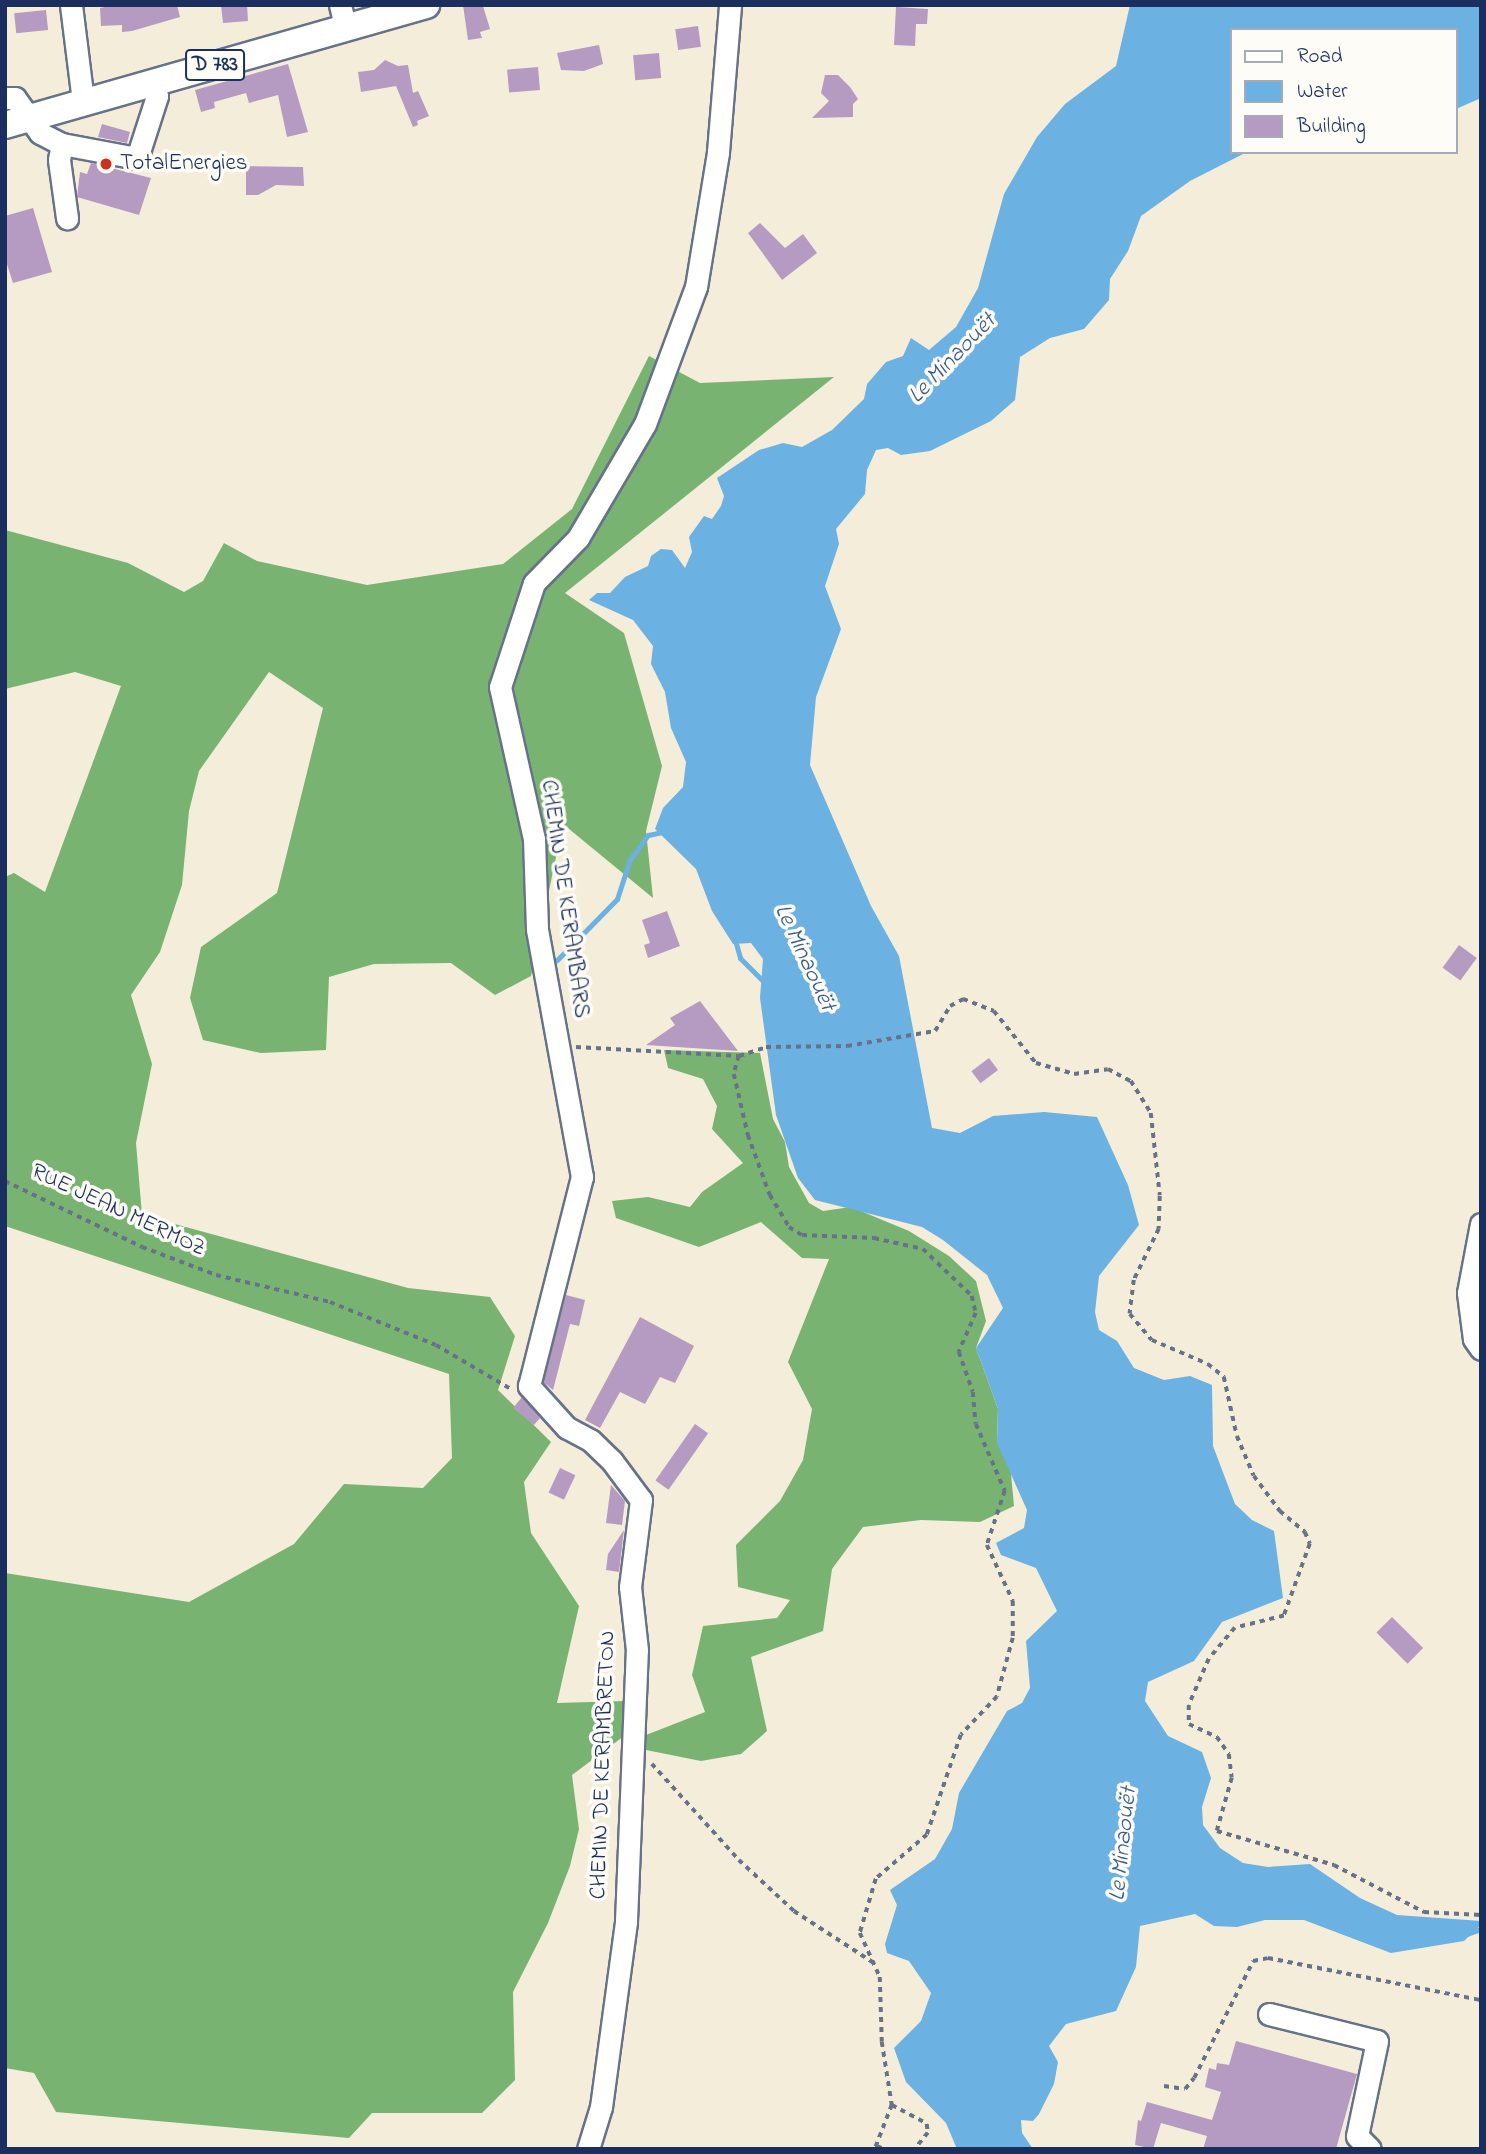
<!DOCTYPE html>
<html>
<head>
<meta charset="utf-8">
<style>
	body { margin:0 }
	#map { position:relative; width:1486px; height:2154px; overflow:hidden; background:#f4edd9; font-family:"Indie Flower",sans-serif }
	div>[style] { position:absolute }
	.forest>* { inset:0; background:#78b372 }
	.water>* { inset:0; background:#6bb1e1 }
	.stream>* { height:5px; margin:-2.5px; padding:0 2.5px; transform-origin:2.5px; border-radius:2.5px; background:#6bb1e1 }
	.building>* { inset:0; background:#b59bc1; transform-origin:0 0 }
	.path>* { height:3.5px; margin-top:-1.75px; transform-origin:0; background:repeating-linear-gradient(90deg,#677289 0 5px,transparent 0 10px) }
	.roads { filter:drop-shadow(2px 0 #677289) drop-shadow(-2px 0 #677289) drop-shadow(0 2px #677289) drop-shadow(0 -2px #677289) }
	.minor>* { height:21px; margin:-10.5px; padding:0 10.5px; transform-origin:10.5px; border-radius:10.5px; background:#fff }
	.major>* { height:26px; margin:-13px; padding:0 13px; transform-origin:13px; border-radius:13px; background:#fff }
	.dots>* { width:19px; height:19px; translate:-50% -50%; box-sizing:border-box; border:4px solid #fdfcf7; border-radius:50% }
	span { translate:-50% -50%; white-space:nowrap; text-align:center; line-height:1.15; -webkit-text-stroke:7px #fdfcf7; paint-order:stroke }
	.shield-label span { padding:2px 5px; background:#fdfcf7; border:2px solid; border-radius:5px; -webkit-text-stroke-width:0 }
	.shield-label { font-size:21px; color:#1b2f5e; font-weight:700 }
	.poi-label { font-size:23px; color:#1b2f5e }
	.left { translate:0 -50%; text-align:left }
	.street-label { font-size:23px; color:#1b2f5e }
	.water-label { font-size:24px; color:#375c8c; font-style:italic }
	.frame { position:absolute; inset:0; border:7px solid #1b2f5e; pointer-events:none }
	.legend { position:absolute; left:1230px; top:28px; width:228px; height:126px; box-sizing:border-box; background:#fdfcf7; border:2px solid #a3aaba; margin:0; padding:9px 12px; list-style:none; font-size:21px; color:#1b2f5e }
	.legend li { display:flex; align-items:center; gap:14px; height:35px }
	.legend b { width:35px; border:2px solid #a3aaba }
</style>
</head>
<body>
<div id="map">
	<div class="forest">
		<i style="clip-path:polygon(649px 356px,700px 383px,834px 377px,565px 593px,624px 633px,662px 766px,646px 831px,653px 898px,563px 824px,531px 976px,495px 995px,451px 963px,374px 964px,329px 977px,326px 1050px,261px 1053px,203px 1040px,190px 998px,201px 947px,277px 893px,323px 708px,269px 672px,199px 771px,189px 811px,182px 885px,160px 952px,131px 995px,152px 1064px,136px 1143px,142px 1215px,408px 1288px,490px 1297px,515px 1336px,498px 1390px,551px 1442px,524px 1482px,531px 1533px,579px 1606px,557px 1703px,625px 1701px,624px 1736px,572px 1775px,579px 1829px,570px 1866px,548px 1923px,513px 1992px,515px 2080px,482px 2113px,372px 2113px,349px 2138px,56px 2112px,34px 2073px,5px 2068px,5px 1573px,189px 1602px,294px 1544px,344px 1484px,423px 1488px,452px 1458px,449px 1374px,5px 1226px,5px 877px,14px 873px,45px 892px,121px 686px,75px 672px,5px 689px,5px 530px,128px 563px,184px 592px,203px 581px,224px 543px,257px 561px,367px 585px,503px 564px,572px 509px)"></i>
		<i style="clip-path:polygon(664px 1050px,760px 1053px,773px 1119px,785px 1142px,789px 1167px,809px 1203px,823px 1211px,851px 1207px,909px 1231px,949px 1256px,976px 1281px,986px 1321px,976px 1348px,998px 1409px,997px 1442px,1010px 1463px,1014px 1506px,980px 1522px,921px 1520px,863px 1527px,832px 1569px,823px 1631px,751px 1657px,767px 1731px,741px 1754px,701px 1761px,646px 1750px,646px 1735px,705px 1712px,692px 1675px,703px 1626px,777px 1618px,790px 1600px,738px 1587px,736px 1545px,780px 1501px,803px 1460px,812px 1409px,788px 1362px,829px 1259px,802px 1258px,761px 1222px,699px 1247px,616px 1218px,612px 1201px,648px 1197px,690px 1207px,702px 1192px,743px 1163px,712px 1129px,717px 1106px,703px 1079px,668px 1068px)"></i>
	</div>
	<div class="water">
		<i style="clip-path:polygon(1130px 5px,1476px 5px,1481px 7px,1481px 98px,1456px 109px,1456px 30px,1232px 30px,1232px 152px,1247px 152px,1190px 181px,1141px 216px,1128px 251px,1110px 279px,1109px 300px,1084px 329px,1050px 338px,1020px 357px,1015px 400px,991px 421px,930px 451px,901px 455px,888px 448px,876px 450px,867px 470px,865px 494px,836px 529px,839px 544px,825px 586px,841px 629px,816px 697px,810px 765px,871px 906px,899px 956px,932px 1128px,960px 1133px,993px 1116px,1044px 1112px,1097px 1117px,1128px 1185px,1139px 1225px,1099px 1276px,1095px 1312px,1099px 1330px,1117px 1341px,1134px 1368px,1164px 1380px,1190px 1376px,1212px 1385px,1213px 1446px,1235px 1504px,1252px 1520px,1274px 1531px,1283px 1598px,1222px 1622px,1194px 1661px,1148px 1682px,1145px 1701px,1168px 1736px,1202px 1752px,1211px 1778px,1202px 1807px,1203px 1825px,1220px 1848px,1243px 1863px,1268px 1867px,1310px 1864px,1360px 1898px,1397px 1915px,1481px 1921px,1481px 1925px,1464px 1941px,1391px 1953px,1304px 1920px,1265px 1920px,1237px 1927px,1214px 1926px,1195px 1914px,1140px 1926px,1136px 1967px,1116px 2011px,1066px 2024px,1049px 2046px,1058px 2062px,1054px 2084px,1039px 2114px,1033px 2121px,1021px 2120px,1022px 2133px,1033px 2149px,957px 2149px,946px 2123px,906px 2082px,894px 2048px,921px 2021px,931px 1993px,909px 1961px,887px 1953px,885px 1944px,897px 1905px,890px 1890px,935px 1859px,952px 1829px,959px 1793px,1007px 1711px,1022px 1703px,1030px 1688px,1026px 1641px,1057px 1611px,1036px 1568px,1001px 1555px,996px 1543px,1024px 1528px,1027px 1510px,997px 1443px,998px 1409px,976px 1348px,1003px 1308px,987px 1275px,943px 1240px,922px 1227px,815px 1200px,798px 1178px,776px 1115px,760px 998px,763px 959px,751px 943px,733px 944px,712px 911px,696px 869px,655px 829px,663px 808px,683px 787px,686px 762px,671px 728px,665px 692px,651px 664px,653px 646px,633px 620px,589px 600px,597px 593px,610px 593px,625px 577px,648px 566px,651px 556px,661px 549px,672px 550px,685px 568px,692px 552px,689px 537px,704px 516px,712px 519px,721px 506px,724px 496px,717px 478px,759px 450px,783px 443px,802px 447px,832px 430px,864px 399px,867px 384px,886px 362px,903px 356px,911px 338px,929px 350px,956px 327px,978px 288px,1004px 194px,1037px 137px,1065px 104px,1116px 66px)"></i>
	</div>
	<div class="stream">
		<i style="left:735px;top:940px;width:19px;rotate:74deg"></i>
		<i style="left:740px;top:958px;width:37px;rotate:45deg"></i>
		<i style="left:557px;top:960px;width:86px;rotate:-45.5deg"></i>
		<i style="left:617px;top:899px;width:40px;rotate:-72deg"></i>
		<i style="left:629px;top:861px;width:32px;rotate:-54deg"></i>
		<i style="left:648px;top:835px;width:14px;rotate:-12deg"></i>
		<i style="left:1467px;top:1934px;width:15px;rotate:-20deg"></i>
	</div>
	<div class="building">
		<i style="clip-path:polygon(114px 5px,177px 5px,180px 17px,132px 31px,122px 32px,122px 25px,101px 26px,100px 8px)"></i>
		<i style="clip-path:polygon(221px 5px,247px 5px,248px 21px,223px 23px)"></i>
		<i style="clip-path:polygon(463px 5px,483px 6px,490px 29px,480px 32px,482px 38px,468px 40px)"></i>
		<i style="clip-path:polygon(896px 7px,928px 9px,927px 24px,916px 24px,915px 46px,894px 45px)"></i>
		<i style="left:46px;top:10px;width:20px;height:32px;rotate:84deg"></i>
		<i style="left:698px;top:26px;width:21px;height:23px;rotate:82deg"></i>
		<i style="clip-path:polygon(599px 45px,603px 64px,584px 71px,561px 70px,557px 53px)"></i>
		<i style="left:659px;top:53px;width:25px;height:26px;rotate:85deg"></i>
		<i style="clip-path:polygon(385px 60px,398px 66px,408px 65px,413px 93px,418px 91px,429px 116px,417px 121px,418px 125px,413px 127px,396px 86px,361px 92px,358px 72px,374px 70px)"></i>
		<i style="clip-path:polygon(288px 64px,308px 132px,287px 137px,278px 95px,249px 103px,246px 93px,214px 102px,215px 108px,201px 112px,195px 90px)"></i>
		<i style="left:538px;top:67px;width:23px;height:31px;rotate:85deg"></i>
		<i style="clip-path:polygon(825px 75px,838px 75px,850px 87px,858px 99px,853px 104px,853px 117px,812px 118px,829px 101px,821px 93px)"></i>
		<i style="clip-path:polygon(102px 124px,130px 132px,127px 143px,98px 137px)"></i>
		<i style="clip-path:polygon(91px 163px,151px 178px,139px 215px,77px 197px,80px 172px,87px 174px)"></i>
		<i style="clip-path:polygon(246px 166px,303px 167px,304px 186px,276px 185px,258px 195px,246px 195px)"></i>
		<i style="clip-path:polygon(33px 208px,52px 272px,13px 283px,5px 258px,5px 216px)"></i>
		<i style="clip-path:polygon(760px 223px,785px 248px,803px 234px,817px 253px,782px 280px,748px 233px)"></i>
		<i style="clip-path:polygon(667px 911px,680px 946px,648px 958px,644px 945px,650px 943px,642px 920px)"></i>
		<i style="left:1459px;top:945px;width:22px;height:28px;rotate:36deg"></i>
		<i style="clip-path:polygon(700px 1001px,738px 1051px,646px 1045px,675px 1025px,670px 1018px)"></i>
		<i style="left:989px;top:1058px;width:15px;height:22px;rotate:53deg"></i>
		<i style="clip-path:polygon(566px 1295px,585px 1300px,579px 1326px,570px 1324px,553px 1390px,543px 1382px)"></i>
		<i style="clip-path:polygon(640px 1317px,694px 1346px,675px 1383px,660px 1377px,645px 1404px,620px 1392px,600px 1428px,585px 1420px)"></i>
		<i style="clip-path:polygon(522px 1397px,540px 1418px,534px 1425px,513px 1408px)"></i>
		<i style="left:695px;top:1424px;width:16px;height:69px;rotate:35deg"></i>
		<i style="left:560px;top:1468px;width:17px;height:27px;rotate:25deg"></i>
		<i style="clip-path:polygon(611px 1485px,625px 1501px,622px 1525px,606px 1523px)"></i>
		<i style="clip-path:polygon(624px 1530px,619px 1572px,606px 1570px,608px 1554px)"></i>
		<i style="left:1392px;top:1617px;width:44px;height:22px;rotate:45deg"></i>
		<i style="clip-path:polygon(1236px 2041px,1357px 2074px,1336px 2149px,1203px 2149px,1207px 2136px,1161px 2123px,1153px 2149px,1135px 2145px,1138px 2120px,1141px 2121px,1147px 2102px,1212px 2120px,1221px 2092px,1205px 2087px,1209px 2068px,1216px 2070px,1217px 2063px,1229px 2065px)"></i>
	</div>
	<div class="path">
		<i style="left:576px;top:1047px;width:163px;rotate:3.2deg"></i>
		<i style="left:739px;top:1056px;width:28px;rotate:-18deg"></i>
		<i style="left:766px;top:1047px;width:81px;rotate:-0.7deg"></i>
		<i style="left:847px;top:1046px;width:89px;rotate:-9.7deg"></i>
		<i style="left:935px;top:1031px;width:29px;rotate:-59deg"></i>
		<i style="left:950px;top:1006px;width:15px;rotate:-28deg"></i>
		<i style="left:963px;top:999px;width:33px;rotate:21deg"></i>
		<i style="left:994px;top:1011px;width:67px;rotate:51.1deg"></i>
		<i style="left:1036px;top:1063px;width:40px;rotate:16deg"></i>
		<i style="left:1074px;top:1074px;width:34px;rotate:-8deg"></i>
		<i style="left:1108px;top:1069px;width:26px;rotate:28deg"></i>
		<i style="left:1131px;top:1081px;width:38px;rotate:58deg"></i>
		<i style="left:1151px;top:1113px;width:83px;rotate:83.8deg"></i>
		<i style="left:1160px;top:1196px;width:33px;rotate:92deg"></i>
		<i style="left:1159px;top:1229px;width:57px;rotate:116.1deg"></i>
		<i style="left:1134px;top:1280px;width:34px;rotate:97deg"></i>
		<i style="left:1130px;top:1314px;width:34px;rotate:50deg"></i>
		<i style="left:1152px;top:1340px;width:61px;rotate:23.2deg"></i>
		<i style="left:1208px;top:1364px;width:21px;rotate:39deg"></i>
		<i style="left:1224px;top:1377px;width:60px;rotate:77.6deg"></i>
		<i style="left:1237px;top:1436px;width:43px;rotate:67deg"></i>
		<i style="left:1254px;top:1476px;width:44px;rotate:53.4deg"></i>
		<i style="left:1280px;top:1511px;width:33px;rotate:40deg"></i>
		<i style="left:1305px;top:1532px;width:13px;rotate:67deg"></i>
		<i style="left:1310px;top:1544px;width:77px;rotate:109.9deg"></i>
		<i style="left:1284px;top:1616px;width:50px;rotate:166.2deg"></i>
		<i style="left:1235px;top:1628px;width:40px;rotate:130deg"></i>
		<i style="left:1209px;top:1659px;width:50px;rotate:113.5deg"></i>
		<i style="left:1189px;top:1705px;width:19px;rotate:90deg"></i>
		<i style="left:1189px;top:1724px;width:31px;rotate:25deg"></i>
		<i style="left:1217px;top:1737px;width:21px;rotate:55deg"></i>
		<i style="left:1229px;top:1754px;width:24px;rotate:83deg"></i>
		<i style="left:1232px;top:1778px;width:55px;rotate:105.8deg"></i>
		<i style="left:1217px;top:1831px;width:122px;rotate:16.2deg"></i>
		<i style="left:1334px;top:1865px;width:102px;rotate:27.6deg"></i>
		<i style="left:1424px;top:1912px;width:57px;rotate:3deg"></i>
		<i style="left:739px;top:1056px;width:19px;rotate:106deg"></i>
		<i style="left:734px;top:1074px;width:63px;rotate:77.1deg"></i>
		<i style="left:748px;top:1135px;width:64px;rotate:69.9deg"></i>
		<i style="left:770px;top:1195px;width:37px;rotate:59deg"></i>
		<i style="left:789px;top:1227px;width:15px;rotate:32deg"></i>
		<i style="left:802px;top:1235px;width:72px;rotate:2.4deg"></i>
		<i style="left:874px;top:1238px;width:50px;rotate:12.7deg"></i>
		<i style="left:923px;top:1249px;width:68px;rotate:43.8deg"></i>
		<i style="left:972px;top:1296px;width:17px;rotate:77deg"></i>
		<i style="left:976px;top:1313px;width:43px;rotate:113.6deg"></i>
		<i style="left:959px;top:1352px;width:42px;rotate:70.7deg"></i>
		<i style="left:973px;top:1392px;width:32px;rotate:85deg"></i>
		<i style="left:976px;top:1424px;width:73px;rotate:66.6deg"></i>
		<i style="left:1005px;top:1491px;width:57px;rotate:108.4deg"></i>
		<i style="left:987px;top:1545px;width:62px;rotate:65.1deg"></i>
		<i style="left:1013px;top:1601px;width:37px;rotate:90deg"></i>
		<i style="left:1013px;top:1638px;width:61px;rotate:105.2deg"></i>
		<i style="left:997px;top:1697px;width:52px;rotate:133.5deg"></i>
		<i style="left:961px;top:1735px;width:106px;rotate:108.8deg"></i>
		<i style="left:927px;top:1835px;width:67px;rotate:139.2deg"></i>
		<i style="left:876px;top:1879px;width:56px;rotate:106.5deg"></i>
		<i style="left:860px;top:1933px;width:48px;rotate:65.6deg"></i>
		<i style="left:880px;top:1977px;width:65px;rotate:88.2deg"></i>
		<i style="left:882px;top:2042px;width:64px;rotate:81deg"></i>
		<i style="left:892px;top:2105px;width:47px;rotate:111.1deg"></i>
		<i style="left:5px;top:1181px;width:152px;rotate:25.7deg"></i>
		<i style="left:142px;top:1247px;width:79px;rotate:20.7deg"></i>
		<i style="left:216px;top:1275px;width:117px;rotate:13.3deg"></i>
		<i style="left:330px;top:1302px;width:114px;rotate:22.1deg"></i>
		<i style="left:436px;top:1345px;width:87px;rotate:30.4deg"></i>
		<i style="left:652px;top:1764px;width:130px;rotate:47.8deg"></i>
		<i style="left:739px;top:1860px;width:75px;rotate:42.8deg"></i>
		<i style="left:794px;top:1911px;width:95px;rotate:33deg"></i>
		<i style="left:1164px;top:2086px;width:21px;rotate:8deg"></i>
		<i style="left:1185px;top:2089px;width:14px;rotate:-51deg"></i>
		<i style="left:1194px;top:2078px;width:131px;rotate:-63.2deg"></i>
		<i style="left:1253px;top:1961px;width:15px;rotate:-11deg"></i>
		<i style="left:1268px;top:1958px;width:217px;rotate:11.2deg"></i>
		<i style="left:892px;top:2105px;width:40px;rotate:28deg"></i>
		<i style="left:927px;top:2124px;width:9px;rotate:84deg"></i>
		<i style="left:928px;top:2133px;width:21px;rotate:129deg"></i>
		<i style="left:877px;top:2146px;width:8px;rotate:23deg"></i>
	</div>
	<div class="roads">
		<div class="minor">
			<i style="left:71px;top:5px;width:98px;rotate:82.9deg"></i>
			<i style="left:340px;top:5px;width:25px;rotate:76deg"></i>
			<i style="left:5px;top:98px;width:10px"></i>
			<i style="left:15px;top:98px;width:43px;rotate:54.5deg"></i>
			<i style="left:40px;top:133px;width:25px;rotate:27deg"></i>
			<i style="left:62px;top:144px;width:76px;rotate:10.6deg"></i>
			<i style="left:137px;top:158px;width:65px;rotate:-72.1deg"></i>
			<i style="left:157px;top:96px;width:15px;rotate:-106deg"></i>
			<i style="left:62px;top:144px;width:16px;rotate:101deg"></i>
			<i style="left:59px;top:160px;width:59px;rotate:82.1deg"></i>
			<i style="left:1481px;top:1224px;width:70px;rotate:100.7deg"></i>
			<i style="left:1468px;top:1293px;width:46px;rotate:82.6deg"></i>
			<i style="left:1474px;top:1339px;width:12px;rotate:55deg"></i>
			<i style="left:1269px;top:2014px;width:111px;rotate:14deg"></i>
			<i style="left:1377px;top:2041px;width:97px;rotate:101.9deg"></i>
			<i style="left:1357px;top:2136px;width:18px;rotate:45deg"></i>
			<i style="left:588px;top:2149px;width:44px;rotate:-72.8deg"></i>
			<i style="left:601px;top:2107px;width:188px;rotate:-82.3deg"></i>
			<i style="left:626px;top:1921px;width:271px;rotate:-87.7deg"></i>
			<i style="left:637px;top:1650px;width:63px;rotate:-96.3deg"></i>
			<i style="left:630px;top:1587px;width:88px;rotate:-82.8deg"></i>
			<i style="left:641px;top:1500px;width:49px;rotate:-126.6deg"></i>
			<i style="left:612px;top:1461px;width:30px;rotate:-136deg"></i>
			<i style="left:590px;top:1440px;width:26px;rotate:-152deg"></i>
			<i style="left:567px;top:1428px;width:57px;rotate:-132.1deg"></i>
			<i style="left:529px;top:1386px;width:216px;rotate:-75.8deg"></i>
			<i style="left:582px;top:1177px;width:252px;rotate:-100.3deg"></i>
			<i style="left:537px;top:929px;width:90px;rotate:-91.9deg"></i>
			<i style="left:534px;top:839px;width:156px;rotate:-102.6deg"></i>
			<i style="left:500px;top:687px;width:109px;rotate:-71.9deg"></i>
			<i style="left:534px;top:583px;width:63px;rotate:-45.6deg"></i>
			<i style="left:578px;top:538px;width:132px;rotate:-59.6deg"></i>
			<i style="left:645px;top:424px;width:146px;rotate:-69.6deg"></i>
			<i style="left:696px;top:287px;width:137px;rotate:-80.7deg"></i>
			<i style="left:718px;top:152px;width:147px;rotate:-85.3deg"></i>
		</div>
		<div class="major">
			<i style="left:5px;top:125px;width:438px;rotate:-15.9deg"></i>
		</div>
	</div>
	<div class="dots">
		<i style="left:106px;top:164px;background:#c8321e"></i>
	</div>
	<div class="shield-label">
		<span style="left:215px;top:65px">D 783</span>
	</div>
	<div class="poi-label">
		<span class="left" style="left:120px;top:164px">TotalEnergies</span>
	</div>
	<div class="street-label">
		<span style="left:564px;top:899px;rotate:82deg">CHEMIN DE KERAMBARS</span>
		<span style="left:118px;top:1211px;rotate:25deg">RUE JEAN MERMOZ</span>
		<span style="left:604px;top:1765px;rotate:-88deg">CHEMIN DE KERAMBRETON</span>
	</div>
	<div class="water-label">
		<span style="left:953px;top:359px;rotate:-46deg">Le Minaouët</span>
		<span style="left:804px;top:958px;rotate:65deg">Le Minaouët</span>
		<span style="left:1124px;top:1844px;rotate:-84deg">Le Minaouët</span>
	</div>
	<div class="frame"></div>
	<ul class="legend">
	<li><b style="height:9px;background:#fff"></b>Road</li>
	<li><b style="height:19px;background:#6bb1e1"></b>Water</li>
	<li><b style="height:19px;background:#b59bc1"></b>Building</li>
	</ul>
</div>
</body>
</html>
